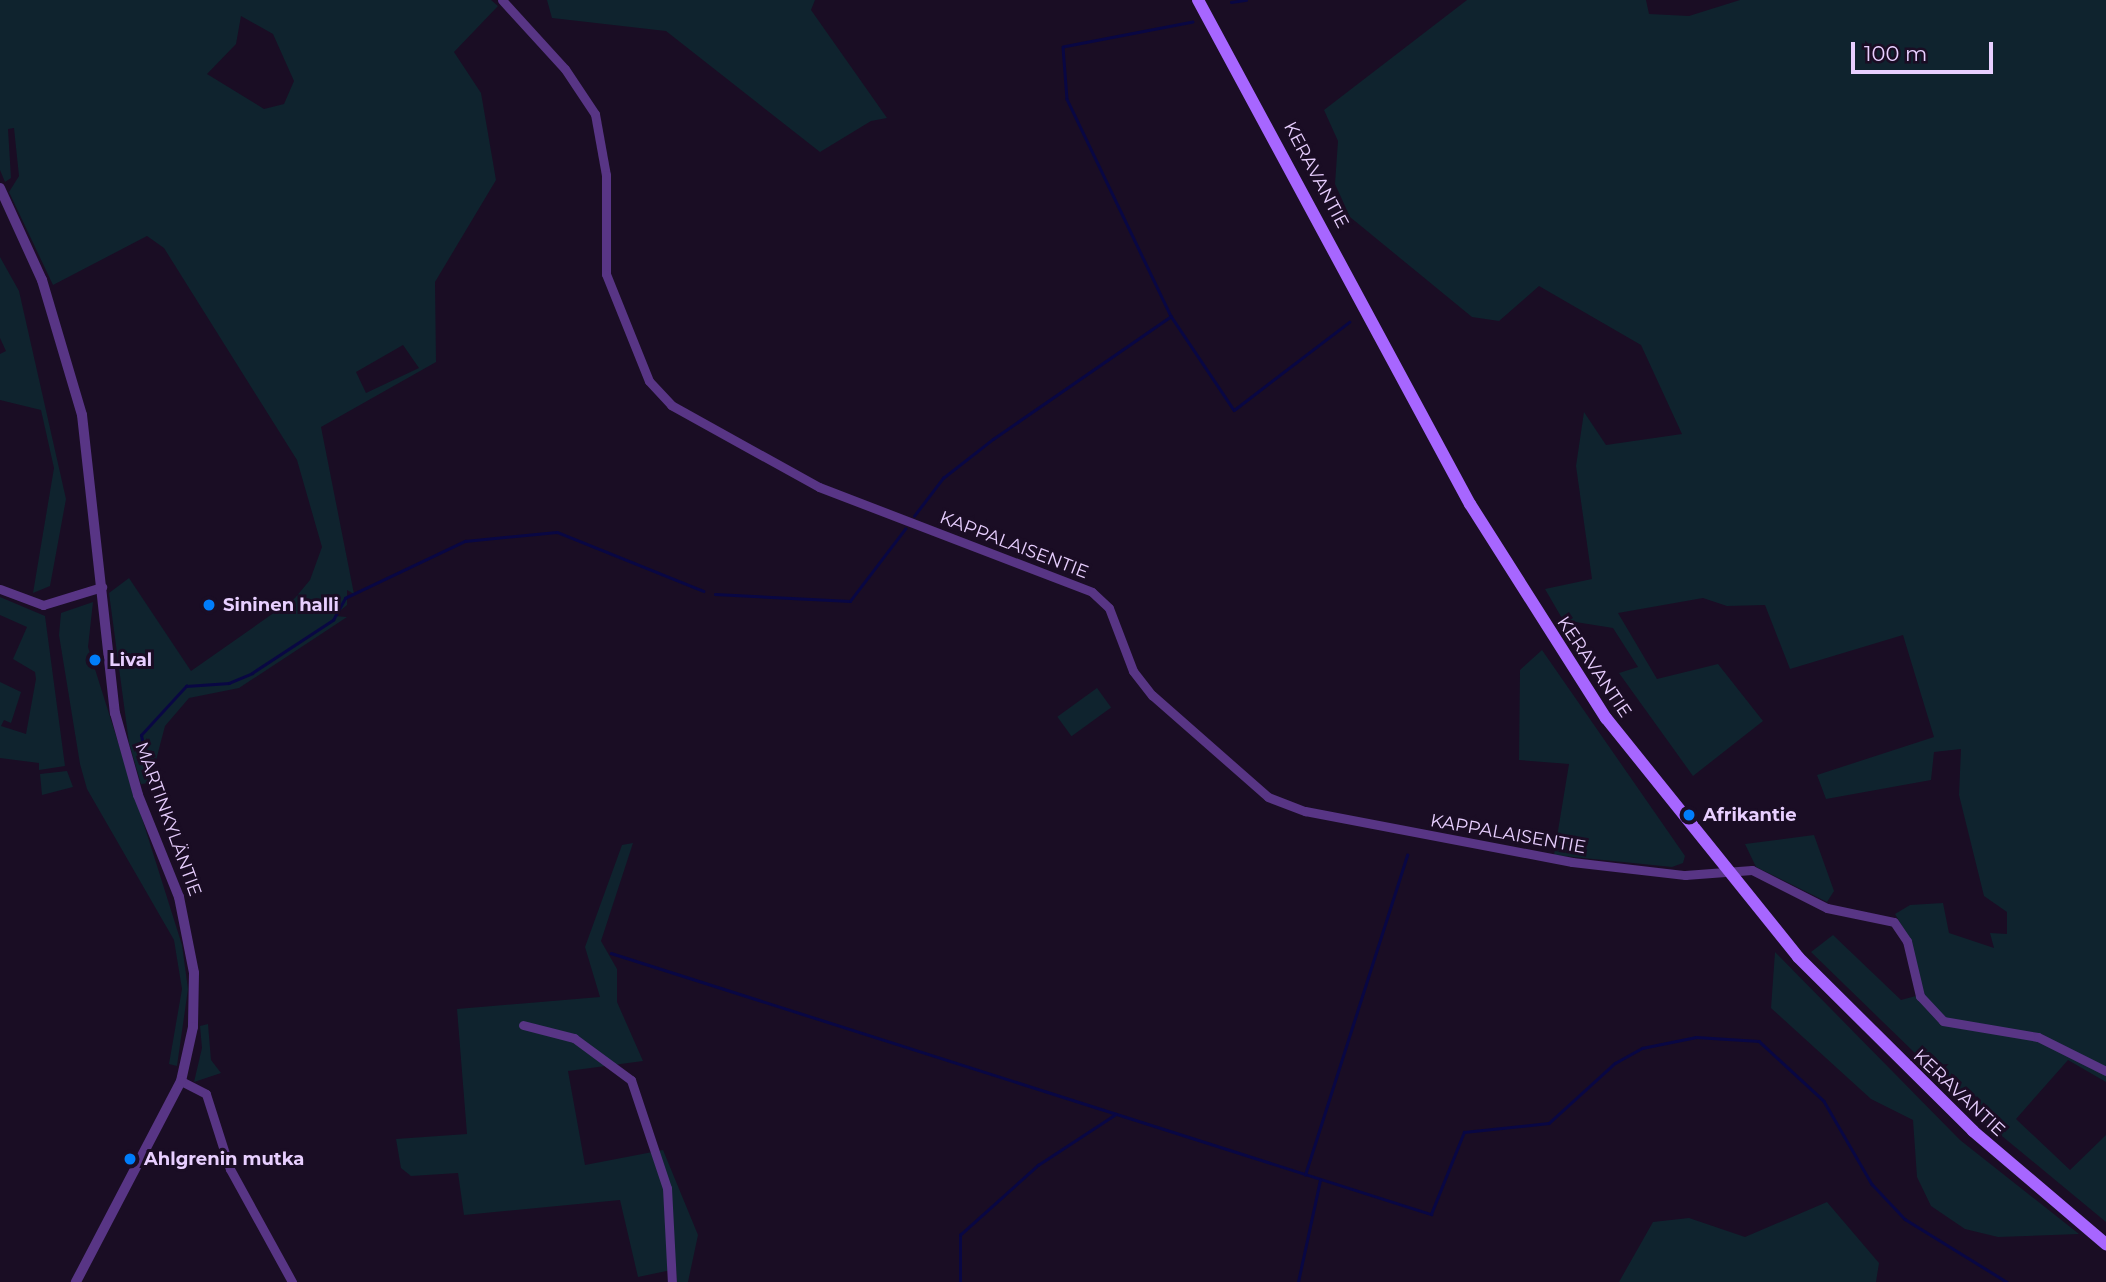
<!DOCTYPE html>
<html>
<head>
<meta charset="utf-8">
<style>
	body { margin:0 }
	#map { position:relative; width:2106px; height:1282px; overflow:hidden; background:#1a0d24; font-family:Montserrat,sans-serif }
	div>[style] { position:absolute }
	.green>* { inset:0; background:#0f232e; transform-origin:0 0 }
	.stream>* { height:2.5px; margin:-1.25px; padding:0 1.25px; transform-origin:1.25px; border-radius:1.25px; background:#090743 }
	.minor>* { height:9px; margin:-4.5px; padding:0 4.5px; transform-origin:4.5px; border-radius:4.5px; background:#583585 }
	.tertiary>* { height:10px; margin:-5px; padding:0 5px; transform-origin:5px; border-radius:5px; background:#583585 }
	.secondary>* { height:12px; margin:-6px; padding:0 6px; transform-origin:6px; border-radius:6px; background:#a766ff }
	.dots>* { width:19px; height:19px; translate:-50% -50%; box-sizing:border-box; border:4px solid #1a0d24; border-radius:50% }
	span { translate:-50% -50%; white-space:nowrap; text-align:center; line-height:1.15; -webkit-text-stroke:6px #1a0d24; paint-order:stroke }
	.street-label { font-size:18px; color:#e8cfff }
	.poi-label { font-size:18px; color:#e8cfff; font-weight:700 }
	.left { translate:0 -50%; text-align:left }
	.scale { position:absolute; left:1851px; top:42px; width:142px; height:32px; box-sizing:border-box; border:4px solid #e8cfff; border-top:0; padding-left:9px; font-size:21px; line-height:24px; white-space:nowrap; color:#e8cfff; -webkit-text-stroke:5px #1a0d24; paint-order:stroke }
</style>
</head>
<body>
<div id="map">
	<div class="green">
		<i style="clip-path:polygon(evenodd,0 0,491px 0,498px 6px,454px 52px,481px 93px,496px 180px,435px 282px,436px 362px,321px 427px,354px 594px,347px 590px,347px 605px,334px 616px,347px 617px,239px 688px,189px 698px,165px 726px,150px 783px,141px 784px,129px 743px,109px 593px,129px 578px,191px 671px,295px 598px,310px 580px,322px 547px,297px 460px,164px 248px,147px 236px,53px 285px,9px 192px,19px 176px,14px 128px,8px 129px,11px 178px,5px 182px,0 170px,0 0,241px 16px,273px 34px,294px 81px,284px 104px,264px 109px,207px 74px,236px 44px,241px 16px,0 0,403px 345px,419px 368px,366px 393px,356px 372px,403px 345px)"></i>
		<i style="clip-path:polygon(547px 0,815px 0,811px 10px,887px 118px,871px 121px,820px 152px,666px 31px,552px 18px)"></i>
		<i style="clip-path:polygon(1467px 0,1646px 0,1649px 14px,1689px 16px,1740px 0,2106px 0,2106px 1082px,2068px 1060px,2016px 1119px,2070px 1170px,2106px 1135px,2106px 1222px,1991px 1127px,1811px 952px,1833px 935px,1901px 1000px,1923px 994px,1908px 936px,1895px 914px,1910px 905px,1943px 903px,1949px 933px,1994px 948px,1990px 933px,2007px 934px,2007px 912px,1984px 896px,1959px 795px,1961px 749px,1934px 752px,1931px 780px,1826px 799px,1817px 775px,1934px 737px,1903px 635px,1790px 669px,1765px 605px,1727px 606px,1703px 598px,1618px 613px,1657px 679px,1718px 664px,1763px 721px,1693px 776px,1619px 673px,1638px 667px,1613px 628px,1563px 620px,1545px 589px,1592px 579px,1576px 466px,1584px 412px,1606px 445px,1682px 434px,1641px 345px,1539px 286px,1499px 321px,1472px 317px,1350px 217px,1335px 184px,1338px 141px,1324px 110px)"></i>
		<i style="clip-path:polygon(0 257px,19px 291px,66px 499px,50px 586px,33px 593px,54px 468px,41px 410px,0 400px,0 354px,6px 351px,0 338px)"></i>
		<i style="clip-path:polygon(0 597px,45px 616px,65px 766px,39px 770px,39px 763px,0 758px,0 682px,21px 692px,11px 723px,4px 720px,1px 726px,26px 734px,36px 679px,35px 672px,13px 659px,27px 627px,0 615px)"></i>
		<i style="clip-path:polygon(93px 602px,88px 647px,182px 945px,188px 989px,177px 1066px,169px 1064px,182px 989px,174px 940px,87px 789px,80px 764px,59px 635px,61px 613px)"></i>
		<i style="clip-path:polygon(1542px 650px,1685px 856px,1683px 863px,1672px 867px,1554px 855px,1569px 764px,1519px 760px,1520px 670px)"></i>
		<i style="left:1097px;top:688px;width:24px;height:49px;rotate:54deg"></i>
		<i style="clip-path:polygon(67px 771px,73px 787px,42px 795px,40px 774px)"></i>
		<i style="clip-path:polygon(1814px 835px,1834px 891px,1827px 902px,1756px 867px,1745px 844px)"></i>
		<i style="clip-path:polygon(633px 843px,601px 941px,617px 969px,617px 1002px,643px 1061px,568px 1071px,585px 1165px,663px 1150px,698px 1235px,688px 1282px,677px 1282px,676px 1269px,638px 1277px,620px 1200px,464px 1215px,458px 1173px,411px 1176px,401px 1168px,396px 1139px,467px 1134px,457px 1009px,600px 997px,585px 947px,622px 845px)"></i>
		<i style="clip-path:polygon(1775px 952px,1960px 1140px,2079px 1234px,1998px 1237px,1965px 1229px,1931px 1206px,1917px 1177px,1913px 1120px,1871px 1099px,1771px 1008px)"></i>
		<i style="clip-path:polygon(208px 1024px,211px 1060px,221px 1073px,194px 1082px,202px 1048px,200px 1026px)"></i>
		<i style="clip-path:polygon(1827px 1202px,1879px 1263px,1876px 1282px,1619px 1282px,1653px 1222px,1689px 1218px,1745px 1237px)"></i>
	</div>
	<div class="stream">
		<i style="left:1231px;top:2px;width:15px;rotate:-8deg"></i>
		<i style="left:1193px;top:22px;width:132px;rotate:169.1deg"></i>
		<i style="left:1063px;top:47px;width:52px;rotate:85.6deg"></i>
		<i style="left:1067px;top:99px;width:241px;rotate:64.4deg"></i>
		<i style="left:1171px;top:316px;width:113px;rotate:56.2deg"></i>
		<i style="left:1234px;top:410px;width:145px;rotate:-37.4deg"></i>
		<i style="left:914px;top:516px;width:48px;rotate:-52.7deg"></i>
		<i style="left:943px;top:478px;width:63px;rotate:-38deg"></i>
		<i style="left:993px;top:439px;width:216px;rotate:-34.6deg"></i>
		<i style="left:715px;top:594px;width:135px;rotate:3deg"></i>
		<i style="left:850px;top:601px;width:91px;rotate:-52.6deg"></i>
		<i style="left:145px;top:754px;width:19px;rotate:-102deg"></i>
		<i style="left:141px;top:735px;width:67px;rotate:-47.4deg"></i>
		<i style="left:186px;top:686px;width:43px;rotate:-4deg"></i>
		<i style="left:229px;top:683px;width:25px;rotate:-23deg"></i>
		<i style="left:252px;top:673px;width:97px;rotate:-33.2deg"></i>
		<i style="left:333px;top:620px;width:25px;rotate:-61deg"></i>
		<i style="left:345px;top:598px;width:133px;rotate:-25.4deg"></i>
		<i style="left:465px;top:541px;width:92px;rotate:-5.6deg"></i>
		<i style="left:557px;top:532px;width:158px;rotate:21.9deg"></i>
		<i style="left:611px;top:953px;width:861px;rotate:17.66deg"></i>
		<i style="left:1431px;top:1214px;width:88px;rotate:-68.1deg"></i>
		<i style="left:1464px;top:1132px;width:85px;rotate:-6deg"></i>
		<i style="left:1549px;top:1123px;width:89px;rotate:-42.3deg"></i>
		<i style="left:1615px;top:1063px;width:31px;rotate:-29deg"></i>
		<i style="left:1642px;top:1048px;width:55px;rotate:-11.5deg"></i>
		<i style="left:1696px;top:1037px;width:63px;rotate:3.6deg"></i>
		<i style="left:1759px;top:1041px;width:88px;rotate:42.7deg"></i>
		<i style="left:1824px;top:1101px;width:96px;rotate:60deg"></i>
		<i style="left:1872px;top:1184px;width:48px;rotate:46.7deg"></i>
		<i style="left:1905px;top:1219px;width:120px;rotate:31.7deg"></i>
		<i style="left:1305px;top:1175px;width:336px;rotate:-72.3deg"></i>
		<i style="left:960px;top:1282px;width:47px;rotate:-90deg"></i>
		<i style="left:960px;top:1235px;width:105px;rotate:-41.9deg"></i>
		<i style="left:1038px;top:1165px;width:93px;rotate:-33.2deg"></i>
		<i style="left:1298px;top:1282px;width:104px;rotate:-77.8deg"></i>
	</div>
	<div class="minor">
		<i style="left:502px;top:0;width:93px;rotate:47.6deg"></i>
		<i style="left:565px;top:69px;width:54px;rotate:56.3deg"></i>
		<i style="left:595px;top:114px;width:62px;rotate:79.8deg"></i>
		<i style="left:606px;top:175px;width:99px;rotate:90deg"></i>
		<i style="left:606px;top:274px;width:115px;rotate:68.1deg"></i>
		<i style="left:649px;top:381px;width:33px;rotate:47deg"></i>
		<i style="left:671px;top:405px;width:169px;rotate:29deg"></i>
		<i style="left:819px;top:487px;width:292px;rotate:21deg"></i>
		<i style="left:1092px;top:592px;width:23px;rotate:43deg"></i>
		<i style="left:1109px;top:608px;width:67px;rotate:69.1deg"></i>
		<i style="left:1133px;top:671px;width:31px;rotate:52deg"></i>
		<i style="left:1152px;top:695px;width:154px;rotate:41.3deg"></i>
		<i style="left:1268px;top:797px;width:40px;rotate:21deg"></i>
		<i style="left:1305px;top:811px;width:272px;rotate:10.8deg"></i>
		<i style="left:1572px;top:862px;width:114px;rotate:6.6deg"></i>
		<i style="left:1685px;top:875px;width:67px;rotate:-4.3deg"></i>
		<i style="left:1752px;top:870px;width:84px;rotate:26.9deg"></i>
		<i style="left:1827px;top:908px;width:68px;rotate:11.8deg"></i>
		<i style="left:1894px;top:922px;width:23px;rotate:56deg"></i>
		<i style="left:1907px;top:941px;width:57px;rotate:76.7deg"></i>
		<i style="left:1920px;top:996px;width:34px;rotate:47deg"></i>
		<i style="left:1943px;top:1021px;width:96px;rotate:9.6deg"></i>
		<i style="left:2038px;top:1037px;width:76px;rotate:26.6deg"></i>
		<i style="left:0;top:589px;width:46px;rotate:20.4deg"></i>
		<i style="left:43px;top:605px;width:62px;rotate:-17deg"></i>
		<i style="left:523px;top:1025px;width:53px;rotate:14.3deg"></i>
		<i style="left:574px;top:1038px;width:71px;rotate:36.4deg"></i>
		<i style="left:631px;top:1080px;width:114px;rotate:71.6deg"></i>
		<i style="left:667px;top:1188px;width:94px;rotate:87deg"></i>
		<i style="left:181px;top:1081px;width:28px;rotate:27deg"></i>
		<i style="left:206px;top:1094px;width:79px;rotate:72.3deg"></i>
		<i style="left:230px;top:1169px;width:129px;rotate:61.2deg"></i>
	</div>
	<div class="tertiary">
		<i style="left:0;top:188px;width:101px;rotate:65.5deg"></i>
		<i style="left:42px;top:280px;width:141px;rotate:73.5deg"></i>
		<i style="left:82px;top:415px;width:300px;rotate:83.7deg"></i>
		<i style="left:115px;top:713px;width:85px;rotate:74.3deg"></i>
		<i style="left:138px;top:795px;width:110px;rotate:68.1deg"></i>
		<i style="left:179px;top:897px;width:77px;rotate:78.8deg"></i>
		<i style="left:194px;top:973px;width:54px;rotate:91.1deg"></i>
		<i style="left:193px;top:1027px;width:55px;rotate:102.5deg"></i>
		<i style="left:181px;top:1081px;width:227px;rotate:117.6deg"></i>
	</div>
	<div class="secondary">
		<i style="left:1198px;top:0;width:573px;rotate:61.65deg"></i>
		<i style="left:1470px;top:504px;width:254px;rotate:57.6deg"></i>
		<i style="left:1606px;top:718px;width:307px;rotate:51.2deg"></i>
		<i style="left:1798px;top:957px;width:247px;rotate:44.8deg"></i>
		<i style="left:1973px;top:1131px;width:175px;rotate:40.4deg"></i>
	</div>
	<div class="dots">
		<i style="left:209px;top:605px;background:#007dfa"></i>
		<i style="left:95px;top:660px;background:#007dfa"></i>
		<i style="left:1689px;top:815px;background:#007dfa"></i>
		<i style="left:130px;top:1159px;background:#007dfa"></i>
	</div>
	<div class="street-label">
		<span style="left:1316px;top:175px;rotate:62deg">KERAVANTIE</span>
		<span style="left:1014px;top:545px;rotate:21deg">KAPPALAISENTIE</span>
		<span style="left:1594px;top:667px;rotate:56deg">KERAVANTIE</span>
		<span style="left:168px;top:819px;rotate:70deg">MARTINKYLÄNTIE</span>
		<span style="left:1508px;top:834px;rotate:10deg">KAPPALAISENTIE</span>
		<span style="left:1959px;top:1093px;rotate:43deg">KERAVANTIE</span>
	</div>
	<div class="poi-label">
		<span class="left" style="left:223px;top:605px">Sininen halli</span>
		<span class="left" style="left:109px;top:660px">Lival</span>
		<span class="left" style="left:1703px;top:815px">Afrikantie</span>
		<span class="left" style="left:144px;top:1159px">Ahlgrenin mutka</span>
	</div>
	<div class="scale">100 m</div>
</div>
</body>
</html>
